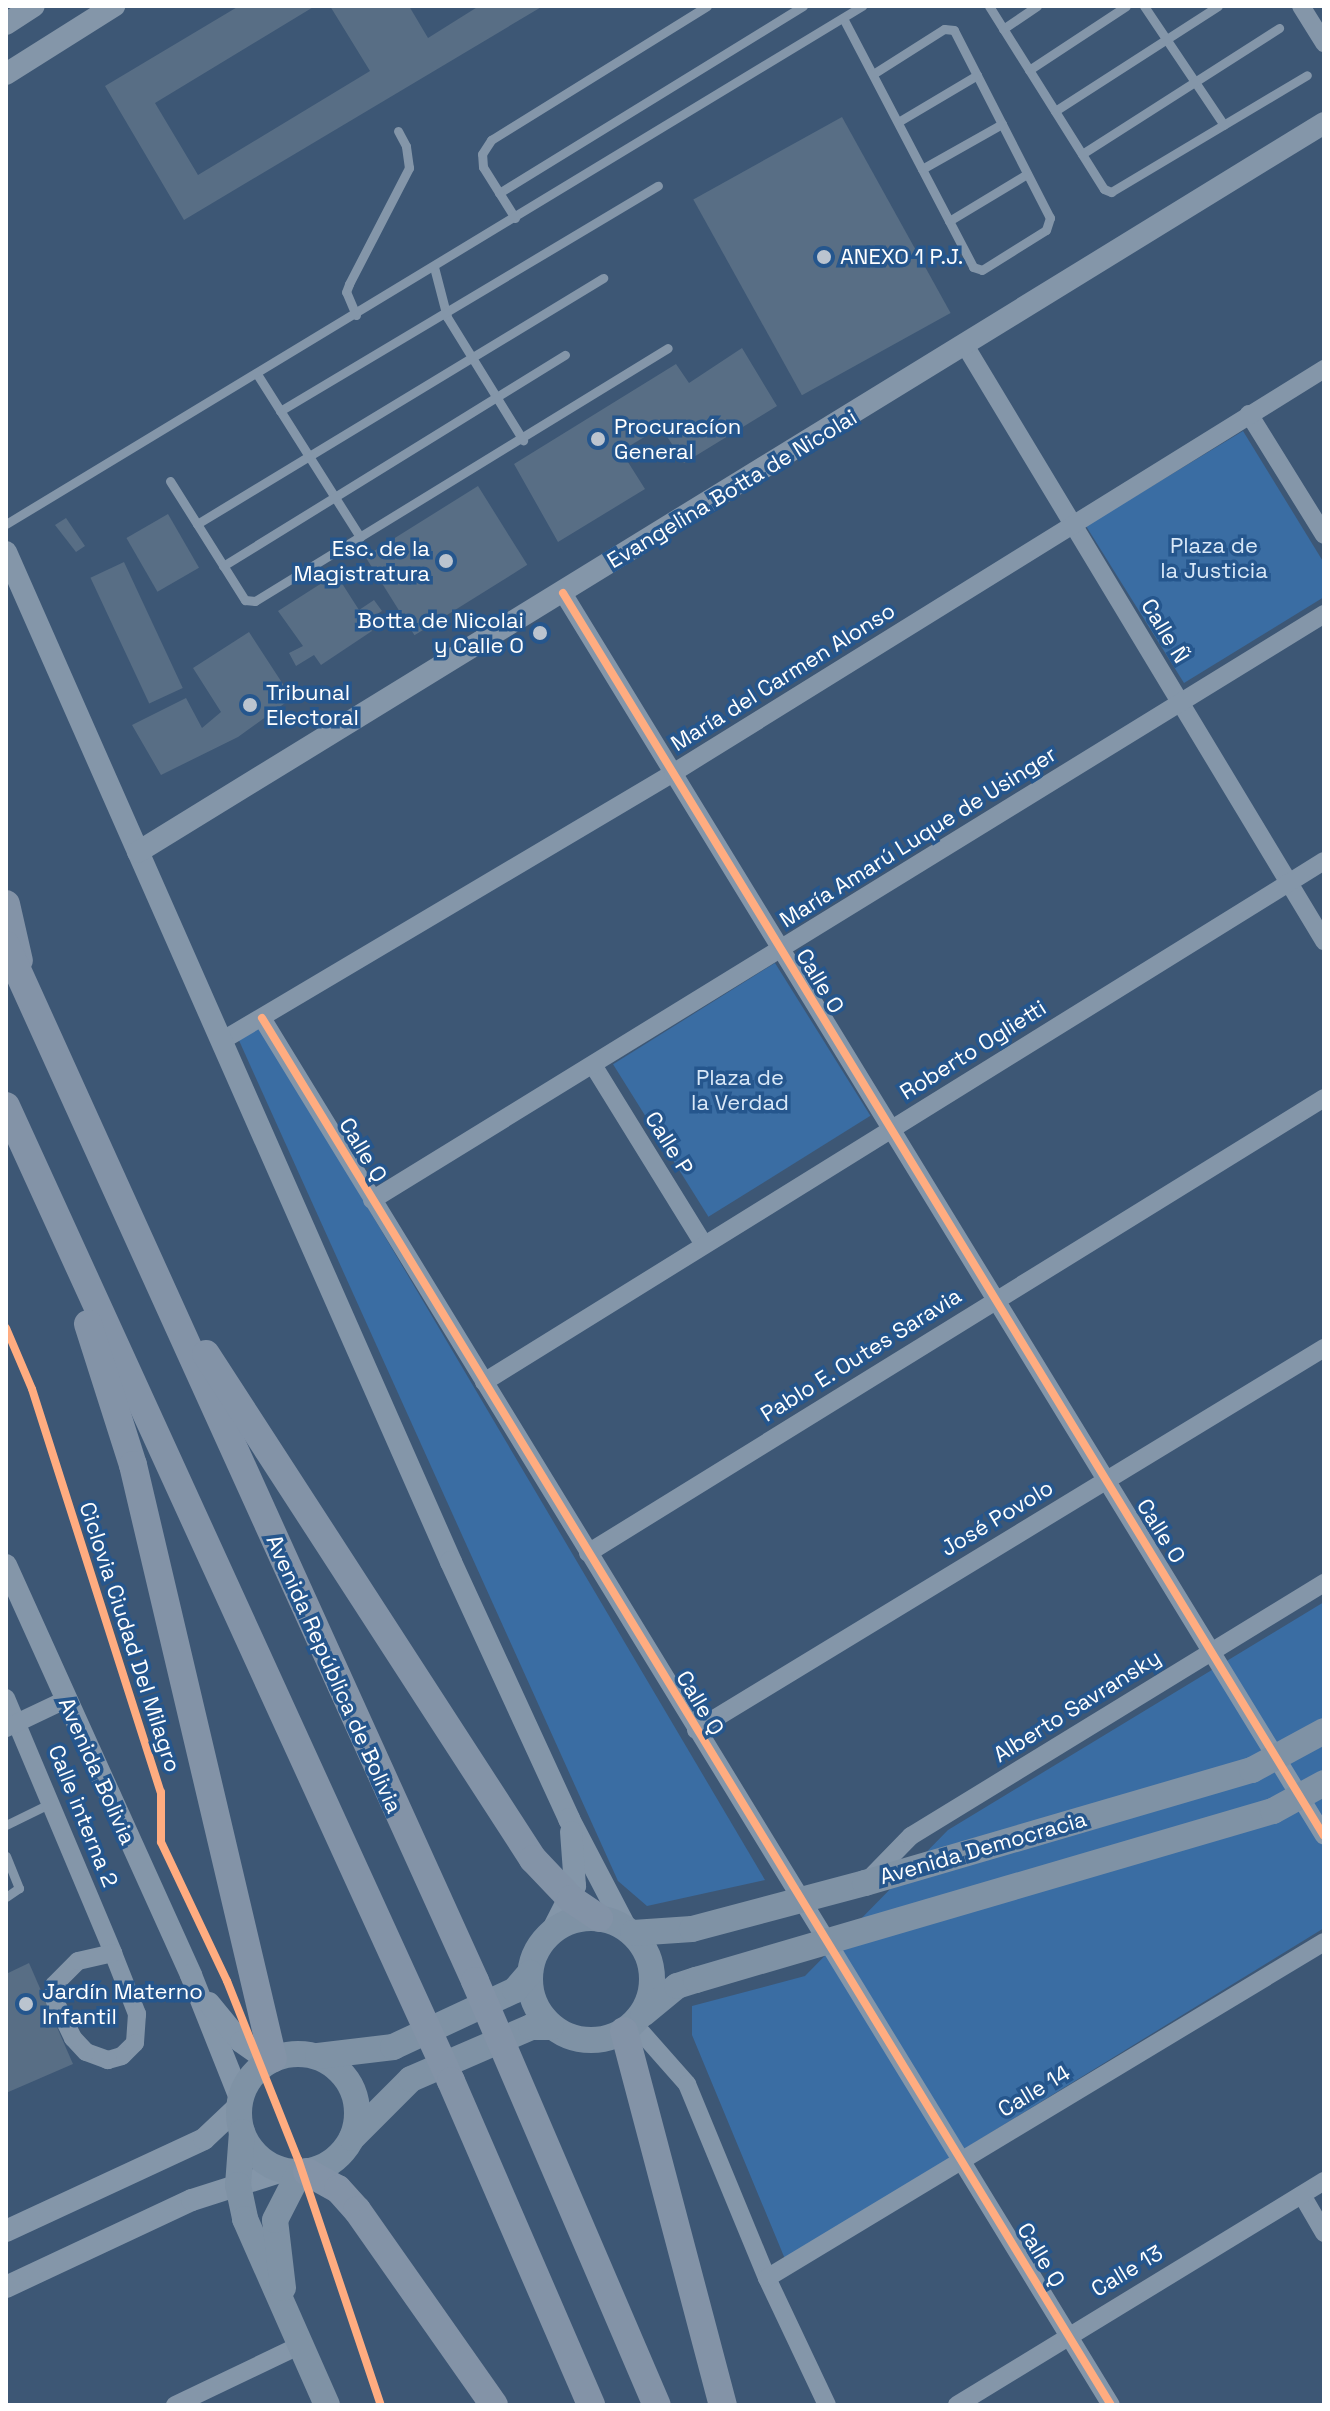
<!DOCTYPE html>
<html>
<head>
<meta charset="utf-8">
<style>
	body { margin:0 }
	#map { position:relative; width:1330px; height:2411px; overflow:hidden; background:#3d5775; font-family:"Space Grotesk",sans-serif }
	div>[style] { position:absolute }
	.green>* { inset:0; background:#3a6da3; transform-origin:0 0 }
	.building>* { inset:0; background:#586e85; transform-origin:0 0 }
	.service>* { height:9px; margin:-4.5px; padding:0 4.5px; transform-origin:4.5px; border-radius:4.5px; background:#8496a9 }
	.minor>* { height:18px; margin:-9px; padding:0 9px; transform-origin:9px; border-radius:9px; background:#8496a9 }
	.tertiary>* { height:22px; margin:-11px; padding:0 11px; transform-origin:11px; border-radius:11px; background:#8496a9 }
	.secondary>* { height:26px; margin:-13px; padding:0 13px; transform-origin:13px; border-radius:13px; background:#7f92a5 }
	.secondary>.ring { margin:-13px; padding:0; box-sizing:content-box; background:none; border:26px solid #7f92a5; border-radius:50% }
	.primary>* { height:28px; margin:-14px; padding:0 14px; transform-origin:14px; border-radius:14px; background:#8393a7 }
	.cycleway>* { height:8px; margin:-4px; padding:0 4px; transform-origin:4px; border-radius:4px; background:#ffac80 }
	.dots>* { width:22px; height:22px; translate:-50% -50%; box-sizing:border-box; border:4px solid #25568d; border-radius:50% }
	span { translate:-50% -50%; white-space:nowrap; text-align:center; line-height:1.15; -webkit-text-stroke:7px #25568d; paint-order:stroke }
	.poi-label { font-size:22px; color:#fff }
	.left { translate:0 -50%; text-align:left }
	.right { translate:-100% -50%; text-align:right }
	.street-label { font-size:22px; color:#fff }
	.park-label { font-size:22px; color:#d9e8f8 }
	.frame { position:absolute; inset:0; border:8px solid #fff; pointer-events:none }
</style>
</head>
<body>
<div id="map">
	<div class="green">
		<i style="clip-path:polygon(1243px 431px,1324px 563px,1324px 597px,1184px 683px,1086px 526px)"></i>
		<i style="left:775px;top:963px;width:180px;height:191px;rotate:58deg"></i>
		<i style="clip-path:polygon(260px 1025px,765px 1880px,647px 1906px,618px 1881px,237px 1036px)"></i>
		<i style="clip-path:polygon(1324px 1602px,1324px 1928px,785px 2259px,692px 2035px,692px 2006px,805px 1976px,948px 1830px)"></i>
	</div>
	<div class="building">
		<i style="clip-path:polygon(239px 6px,315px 6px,155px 103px,198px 175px,370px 71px,330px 6px,409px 6px,428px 38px,479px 6px,543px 6px,184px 220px,105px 86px)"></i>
		<i style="left:842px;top:117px;width:224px;height:170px;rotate:61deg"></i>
		<i style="clip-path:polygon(742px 348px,777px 406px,684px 463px,661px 427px,621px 451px,645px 489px,558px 542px,514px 464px,676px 364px,689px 383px)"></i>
		<i style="left:478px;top:486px;width:93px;height:133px;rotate:58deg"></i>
		<i style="left:168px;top:514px;width:62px;height:48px;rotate:60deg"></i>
		<i style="clip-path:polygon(66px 518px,85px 546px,76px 552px,55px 525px)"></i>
		<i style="left:124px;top:562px;width:139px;height:37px;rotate:65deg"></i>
		<i style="clip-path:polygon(336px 574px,359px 610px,374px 600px,382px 611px,366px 621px,372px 631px,321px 665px,314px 655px,296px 666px,289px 653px,303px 646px,278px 611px)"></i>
		<i style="clip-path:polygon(249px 632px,292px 698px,238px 737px,161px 775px,132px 725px,186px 698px,202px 728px,221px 712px,193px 668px)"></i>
		<i style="clip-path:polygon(29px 1963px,73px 2064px,6px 2093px,6px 1974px)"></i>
	</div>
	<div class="service">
		<i style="left:989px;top:6px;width:216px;rotate:57.9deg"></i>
		<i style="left:1104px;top:189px;width:8px;rotate:23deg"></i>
		<i style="left:1111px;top:192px;width:228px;rotate:-30.8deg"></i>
		<i style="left:1144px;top:6px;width:143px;rotate:56.1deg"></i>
		<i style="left:843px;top:18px;width:281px;rotate:62.4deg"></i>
		<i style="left:973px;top:267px;width:9px;rotate:18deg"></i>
		<i style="left:982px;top:270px;width:75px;rotate:-32deg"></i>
		<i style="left:1046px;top:230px;width:13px;rotate:-72deg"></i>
		<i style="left:1050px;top:218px;width:211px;rotate:-117.1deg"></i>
		<i style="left:954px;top:30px;width:10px;rotate:-174deg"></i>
		<i style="left:944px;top:29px;width:84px;rotate:147.6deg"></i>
		<i style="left:1003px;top:29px;width:41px;rotate:-34.1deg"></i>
		<i style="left:1029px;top:70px;width:116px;rotate:-33.4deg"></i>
		<i style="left:1055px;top:111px;width:194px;rotate:-32.8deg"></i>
		<i style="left:898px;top:122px;width:92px;rotate:-30.7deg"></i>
		<i style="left:1082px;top:154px;width:234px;rotate:-32.6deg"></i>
		<i style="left:922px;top:169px;width:92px;rotate:-29.4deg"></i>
		<i style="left:499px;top:193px;width:357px;rotate:-31.6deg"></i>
		<i style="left:515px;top:218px;width:60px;rotate:-122.1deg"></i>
		<i style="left:483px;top:167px;width:13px;rotate:-94deg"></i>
		<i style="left:482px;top:154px;width:17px;rotate:-57deg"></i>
		<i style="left:491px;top:140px;width:254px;rotate:-31.8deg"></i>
		<i style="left:949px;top:221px;width:91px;rotate:-31.1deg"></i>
		<i style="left:434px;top:267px;width:52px;rotate:75.4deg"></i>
		<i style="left:447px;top:317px;width:145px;rotate:58.3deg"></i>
		<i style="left:356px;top:315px;width:25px;rotate:-113deg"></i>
		<i style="left:346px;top:292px;width:9px;rotate:-69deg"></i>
		<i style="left:349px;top:284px;width:131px;rotate:-62.7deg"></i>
		<i style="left:409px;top:168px;width:22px;rotate:-98deg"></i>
		<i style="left:406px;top:146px;width:17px;rotate:-118deg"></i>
		<i style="left:257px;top:374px;width:193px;rotate:57.7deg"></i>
		<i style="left:280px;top:411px;width:440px;rotate:-30.8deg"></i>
		<i style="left:170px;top:481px;width:141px;rotate:57.8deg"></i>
		<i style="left:245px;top:600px;width:10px;rotate:6deg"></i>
		<i style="left:255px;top:601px;width:484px;rotate:-31.5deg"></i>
		<i style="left:6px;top:524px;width:1001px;rotate:-31.18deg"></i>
		<i style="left:197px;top:524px;width:475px;rotate:-31.2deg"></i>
		<i style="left:223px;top:566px;width:402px;rotate:-31.7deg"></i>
		<i style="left:6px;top:1825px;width:50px;rotate:-26.1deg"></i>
		<i style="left:6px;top:1856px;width:35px;rotate:68deg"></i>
		<i style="left:19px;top:1888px;width:16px;rotate:145deg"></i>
	</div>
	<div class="minor">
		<i style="left:1301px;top:6px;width:44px;rotate:58.1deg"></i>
		<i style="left:966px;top:347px;width:694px;rotate:58.92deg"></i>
		<i style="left:1249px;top:414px;width:142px;rotate:58.2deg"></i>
		<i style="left:563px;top:593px;width:1457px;rotate:58.52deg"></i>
		<i style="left:262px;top:1018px;width:1626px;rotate:58.53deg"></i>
		<i style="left:223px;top:1040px;width:523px;rotate:-30.68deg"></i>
		<i style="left:673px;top:773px;width:766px;rotate:-31.82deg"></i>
		<i style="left:593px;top:1065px;width:211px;rotate:58.3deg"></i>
		<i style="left:372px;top:1200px;width:1118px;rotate:-31.61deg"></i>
		<i style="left:484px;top:1382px;width:988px;rotate:-31.81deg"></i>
		<i style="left:588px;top:1553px;width:865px;rotate:-31.72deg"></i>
		<i style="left:6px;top:1698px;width:277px;rotate:67.2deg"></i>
		<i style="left:113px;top:1953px;width:66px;rotate:68.5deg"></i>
		<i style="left:137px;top:2014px;width:29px;rotate:94deg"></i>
		<i style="left:135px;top:2043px;width:18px;rotate:135deg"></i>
		<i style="left:122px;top:2056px;width:15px;rotate:164deg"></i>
		<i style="left:108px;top:2060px;width:23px;rotate:-160deg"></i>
		<i style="left:86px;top:2052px;width:19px;rotate:-133deg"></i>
		<i style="left:73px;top:2038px;width:41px;rotate:-115.9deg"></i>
		<i style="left:55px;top:2001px;width:16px;rotate:-94deg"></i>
		<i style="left:54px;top:1985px;width:34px;rotate:-45deg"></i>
		<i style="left:78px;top:1961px;width:36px;rotate:-13deg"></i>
		<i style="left:6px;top:1728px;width:65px;rotate:-25.4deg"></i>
		<i style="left:696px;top:1730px;width:735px;rotate:-31.31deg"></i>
		<i style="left:868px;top:1880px;width:62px;rotate:-45.7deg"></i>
		<i style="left:911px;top:1836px;width:484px;rotate:-31.5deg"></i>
		<i style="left:634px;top:2024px;width:80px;rotate:48.5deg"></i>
		<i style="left:687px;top:2084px;width:210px;rotate:67.6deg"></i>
		<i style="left:767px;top:2278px;width:140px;rotate:64.7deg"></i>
		<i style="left:1302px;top:2195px;width:44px;rotate:59.9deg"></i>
		<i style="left:767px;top:2278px;width:650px;rotate:-31.1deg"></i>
		<i style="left:175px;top:2405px;width:140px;rotate:-25.5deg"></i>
		<i style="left:957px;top:2405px;width:430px;rotate:-31.4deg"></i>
	</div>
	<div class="tertiary">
		<i style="left:6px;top:24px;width:33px;rotate:-33deg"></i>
		<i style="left:6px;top:74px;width:128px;rotate:-32.2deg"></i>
		<i style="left:6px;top:552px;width:1104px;rotate:66.22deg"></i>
		<i style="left:451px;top:1562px;width:283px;rotate:65.3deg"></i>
		<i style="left:569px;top:1819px;width:123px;rotate:62.4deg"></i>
		<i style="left:138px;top:852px;width:1392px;rotate:-31.58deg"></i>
		<i style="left:6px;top:1565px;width:450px;rotate:65.7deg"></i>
		<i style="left:191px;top:1975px;width:132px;rotate:68.3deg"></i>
		<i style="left:551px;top:1933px;width:53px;rotate:-62.9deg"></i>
		<i style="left:575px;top:1886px;width:54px;rotate:-94.2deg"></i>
		<i style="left:209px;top:2003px;width:50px;rotate:50.6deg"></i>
		<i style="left:241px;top:2042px;width:33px;rotate:35deg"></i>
		<i style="left:6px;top:2231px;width:218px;rotate:-24.9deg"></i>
		<i style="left:204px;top:2139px;width:48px;rotate:-43.3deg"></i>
		<i style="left:6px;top:2287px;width:205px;rotate:-25.1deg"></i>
		<i style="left:192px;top:2200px;width:96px;rotate:-17.7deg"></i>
	</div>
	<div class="secondary">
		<i class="ring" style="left:530px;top:1918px;width:96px;height:96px"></i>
		<i style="left:633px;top:1933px;width:59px;rotate:-3.9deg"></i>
		<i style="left:692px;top:1929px;width:179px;rotate:-14.9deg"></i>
		<i style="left:865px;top:1883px;width:403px;rotate:-16.3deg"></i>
		<i style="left:1252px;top:1770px;width:82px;rotate:-28.4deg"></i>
		<i style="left:643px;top:2014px;width:44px;rotate:-39.5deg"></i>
		<i style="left:677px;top:1986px;width:20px;rotate:-18deg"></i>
		<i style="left:696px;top:1980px;width:601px;rotate:-16.33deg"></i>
		<i style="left:1273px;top:1811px;width:58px;rotate:-28.8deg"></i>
		<i class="ring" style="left:239px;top:2054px;width:92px;height:92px"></i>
		<i style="left:318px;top:2056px;width:76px;rotate:-6.8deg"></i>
		<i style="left:393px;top:2047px;width:135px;rotate:-25deg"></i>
		<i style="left:515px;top:1990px;width:23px;rotate:-49deg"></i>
		<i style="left:242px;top:2132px;width:53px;rotate:94.3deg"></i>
		<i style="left:238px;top:2185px;width:35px;rotate:78deg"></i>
		<i style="left:245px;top:2219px;width:203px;rotate:66.2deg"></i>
		<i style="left:352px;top:2138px;width:83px;rotate:-45deg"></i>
		<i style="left:411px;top:2079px;width:131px;rotate:-23.4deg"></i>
		<i style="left:531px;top:2027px;width:20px"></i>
		<i style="left:283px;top:2288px;width:68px;rotate:-96.7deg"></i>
		<i style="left:275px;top:2220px;width:53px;rotate:-62.9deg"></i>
	</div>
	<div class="primary">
		<i style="left:6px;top:904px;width:58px;rotate:77.2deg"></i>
		<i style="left:6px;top:945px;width:1137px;rotate:65.64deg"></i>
		<i style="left:475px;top:1981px;width:461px;rotate:66.8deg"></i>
		<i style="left:6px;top:1106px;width:1072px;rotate:65.47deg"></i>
		<i style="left:451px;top:2081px;width:353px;rotate:66.6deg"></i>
		<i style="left:88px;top:1324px;width:148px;rotate:72.3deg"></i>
		<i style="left:133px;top:1465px;width:610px;rotate:76.74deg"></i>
		<i style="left:206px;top:1354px;width:602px;rotate:57.08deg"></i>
		<i style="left:533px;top:1859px;width:55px;rotate:46.5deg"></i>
		<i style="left:571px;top:1899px;width:34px;rotate:34deg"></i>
		<i style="left:624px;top:2031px;width:387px;rotate:75.2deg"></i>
		<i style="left:307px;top:2172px;width:35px;rotate:29deg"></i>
		<i style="left:338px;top:2189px;width:28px;rotate:48deg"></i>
		<i style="left:357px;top:2210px;width:238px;rotate:54.9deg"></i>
	</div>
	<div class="cycleway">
		<i style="left:563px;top:593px;width:1457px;rotate:58.52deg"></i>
		<i style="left:262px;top:1018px;width:1626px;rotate:58.53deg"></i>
		<i style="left:6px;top:1328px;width:66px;rotate:66.9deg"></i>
		<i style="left:32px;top:1389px;width:423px;rotate:72.3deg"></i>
		<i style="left:161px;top:1792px;width:50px;rotate:90deg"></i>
		<i style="left:161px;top:1842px;width:154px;rotate:64.6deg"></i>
		<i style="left:227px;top:1981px;width:192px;rotate:68.3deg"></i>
		<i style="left:298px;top:2159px;width:260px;rotate:71.4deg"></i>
	</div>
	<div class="dots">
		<i style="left:824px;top:257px;background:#bbc4cf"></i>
		<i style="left:598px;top:439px;background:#bbc4cf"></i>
		<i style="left:446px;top:561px;background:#bbc4cf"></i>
		<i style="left:540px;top:633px;background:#bbc4cf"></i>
		<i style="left:250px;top:705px;background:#bbc4cf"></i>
		<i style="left:26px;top:2004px;background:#bbc4cf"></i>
	</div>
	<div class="poi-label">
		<span class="left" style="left:840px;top:257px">ANEXO 1 P.J.</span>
		<span class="left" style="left:614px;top:439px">Procuracíon<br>General</span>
		<span class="right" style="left:430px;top:561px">Esc. de la<br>Magistratura</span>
		<span class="right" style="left:524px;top:633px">Botta de Nicolai<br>y Calle O</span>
		<span class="left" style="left:266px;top:705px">Tribunal<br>Electoral</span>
		<span class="left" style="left:42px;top:2004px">Jardín Materno<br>Infantil</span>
	</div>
	<div class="street-label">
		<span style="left:732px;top:489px;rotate:-31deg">Evangelina Botta de Nicolai</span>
		<span style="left:1165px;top:631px;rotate:59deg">Calle Ñ</span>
		<span style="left:783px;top:677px;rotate:-32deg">María del Carmen Alonso</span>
		<span style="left:918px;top:837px;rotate:-32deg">María Amarú Luque de Usinger</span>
		<span style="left:820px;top:981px;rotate:59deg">Calle O</span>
		<span style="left:973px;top:1050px;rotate:-32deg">Roberto Oglietti</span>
		<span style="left:669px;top:1143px;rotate:58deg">Calle P</span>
		<span style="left:363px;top:1150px;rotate:59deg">Calle Q</span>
		<span style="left:861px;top:1355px;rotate:-32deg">Pablo E. Outes Saravia</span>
		<span style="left:997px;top:1518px;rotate:-31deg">José Povolo</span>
		<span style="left:1161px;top:1531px;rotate:58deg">Calle O</span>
		<span style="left:130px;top:1637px;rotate:72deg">Ciclovia Ciudad Del Milagro</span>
		<span style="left:334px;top:1674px;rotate:66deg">Avenida República de Bolivia</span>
		<span style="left:700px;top:1703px;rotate:59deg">Calle Q</span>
		<span style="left:1077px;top:1706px;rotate:-32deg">Alberto Savransky</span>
		<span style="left:97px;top:1771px;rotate:66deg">Avenida Bolivia</span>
		<span style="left:83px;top:1816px;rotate:68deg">Calle interna 2</span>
		<span style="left:983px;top:1848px;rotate:-16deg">Avenida Democracia</span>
		<span style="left:1034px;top:2091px;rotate:-31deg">Calle 14</span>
		<span style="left:1041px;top:2255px;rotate:59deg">Calle Q</span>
		<span style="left:1127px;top:2271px;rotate:-31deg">Calle 13</span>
	</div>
	<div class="park-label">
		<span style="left:1214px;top:558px">Plaza de<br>la Justicia</span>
		<span style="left:740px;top:1090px">Plaza de<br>la Verdad</span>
	</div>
	<div class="frame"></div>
</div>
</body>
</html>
